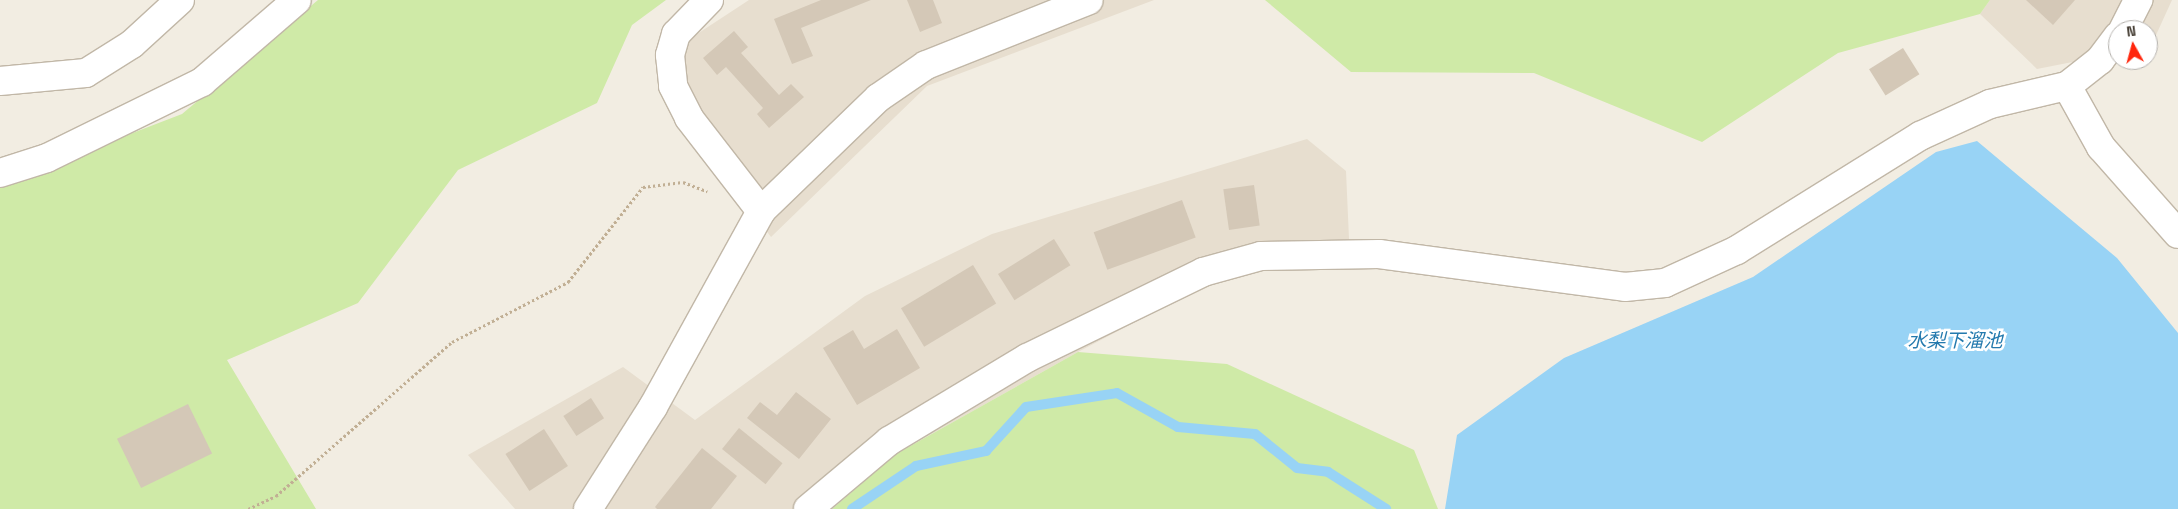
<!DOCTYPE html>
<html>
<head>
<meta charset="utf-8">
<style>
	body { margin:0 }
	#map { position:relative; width:2178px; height:509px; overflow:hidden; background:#f2ede2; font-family:"Space Grotesk","Noto Sans JP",sans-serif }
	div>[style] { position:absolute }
	.residential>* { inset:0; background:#e7decf }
	.green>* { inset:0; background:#cfeaa7 }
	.water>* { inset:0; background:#98d3f5 }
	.stream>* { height:10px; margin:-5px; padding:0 5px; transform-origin:5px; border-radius:5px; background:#98d3f5 }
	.building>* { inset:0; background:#d4c8b7; transform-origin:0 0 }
	.path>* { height:3px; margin-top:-1.5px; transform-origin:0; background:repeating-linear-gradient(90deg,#c1af94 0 2.5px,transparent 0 5px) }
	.roads { filter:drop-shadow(1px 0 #c1b7a7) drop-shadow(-1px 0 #c1b7a7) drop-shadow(0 1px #c1b7a7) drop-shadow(0 -1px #c1b7a7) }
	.minor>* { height:28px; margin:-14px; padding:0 14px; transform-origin:14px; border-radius:14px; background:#fff }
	span { translate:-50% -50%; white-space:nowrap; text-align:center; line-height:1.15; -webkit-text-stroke:5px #fff; paint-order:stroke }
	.water-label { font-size:19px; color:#247aae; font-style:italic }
	.north { position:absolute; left:2108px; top:20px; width:50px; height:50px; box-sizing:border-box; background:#fff; border:1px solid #b4b1ad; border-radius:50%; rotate:353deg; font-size:14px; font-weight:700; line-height:20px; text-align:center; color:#443c32 }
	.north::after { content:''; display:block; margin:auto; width:18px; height:22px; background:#ff260c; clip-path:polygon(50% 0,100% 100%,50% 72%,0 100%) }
</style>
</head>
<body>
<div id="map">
	<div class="residential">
		<i style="clip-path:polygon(749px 0,1154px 0,927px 86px,771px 237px,669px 101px,659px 59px)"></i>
		<i style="clip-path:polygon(1990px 0,2172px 0,2151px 46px,2148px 46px,2148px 30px,2118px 30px,2118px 53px,2037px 69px,1980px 14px)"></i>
		<i style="clip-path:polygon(1307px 139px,1346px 171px,1350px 261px,1238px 268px,1078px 352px,896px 454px,832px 509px,515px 509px,468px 455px,623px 367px,695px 420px,865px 296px,992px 234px)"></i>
	</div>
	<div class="green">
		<i style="clip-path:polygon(318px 0,666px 0,632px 25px,597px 103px,458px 170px,358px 303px,227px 360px,316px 509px,0 509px,0 184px,182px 114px)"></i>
		<i style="clip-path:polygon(1265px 0,1990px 0,1980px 14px,1838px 53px,1702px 142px,1534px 73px,1351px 72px)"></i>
		<i style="clip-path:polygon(1078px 352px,1227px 364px,1414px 450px,1438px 509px,832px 509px,896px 454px)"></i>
	</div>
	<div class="water">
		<i style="clip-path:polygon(1977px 141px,2117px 258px,2178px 333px,2178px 509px,1445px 509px,1457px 435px,1564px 358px,1753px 277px,1936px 152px)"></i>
	</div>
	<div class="stream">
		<i style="left:852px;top:509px;width:77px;rotate:-33.9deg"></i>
		<i style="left:916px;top:466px;width:72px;rotate:-12.1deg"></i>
		<i style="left:986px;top:451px;width:59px;rotate:-47.7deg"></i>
		<i style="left:1026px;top:407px;width:92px;rotate:-8.7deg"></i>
		<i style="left:1117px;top:393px;width:70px;rotate:29.1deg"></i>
		<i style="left:1178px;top:427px;width:77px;rotate:5.2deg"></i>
		<i style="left:1255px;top:434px;width:54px;rotate:39deg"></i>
		<i style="left:1297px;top:468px;width:31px;rotate:7deg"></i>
		<i style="left:1328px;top:472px;width:69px;rotate:32.5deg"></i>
	</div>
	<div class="building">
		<i style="clip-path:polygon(821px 0,871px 0,801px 28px,813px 56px,792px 64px,774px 19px)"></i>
		<i style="clip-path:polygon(907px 0,933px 0,942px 23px,920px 32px)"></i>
		<i style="clip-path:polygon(2026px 0,2075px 0,2053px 25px)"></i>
		<i style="clip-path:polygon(734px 31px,748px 47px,741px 53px,779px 95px,791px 84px,804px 97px,769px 128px,757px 114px,763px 108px,726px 67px,717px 75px,703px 58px)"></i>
		<i style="left:1903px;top:48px;width:31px;height:40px;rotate:58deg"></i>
		<i style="left:1254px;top:185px;width:41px;height:31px;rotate:82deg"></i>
		<i style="left:1182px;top:200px;width:40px;height:94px;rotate:70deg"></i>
		<i style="left:1054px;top:239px;width:31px;height:66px;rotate:58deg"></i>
		<i style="left:973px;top:265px;width:45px;height:84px;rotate:59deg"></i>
		<i style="clip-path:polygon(897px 329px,920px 368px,857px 405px,823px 348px,853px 330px,864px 349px)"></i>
		<i style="clip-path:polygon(796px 392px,831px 419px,799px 459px,747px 418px,760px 402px,777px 415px)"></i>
		<i style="left:591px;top:398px;width:24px;height:33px;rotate:57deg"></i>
		<i style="left:188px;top:404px;width:55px;height:79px;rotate:64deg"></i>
		<i style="left:739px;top:428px;width:56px;height:27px;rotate:39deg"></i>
		<i style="left:544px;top:429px;width:44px;height:46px;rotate:57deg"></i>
		<i style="clip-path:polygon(702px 448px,737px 476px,711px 509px,657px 509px,655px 507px)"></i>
	</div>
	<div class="path">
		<i style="left:248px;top:509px;width:31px;rotate:-25deg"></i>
		<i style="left:276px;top:496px;width:234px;rotate:-41.2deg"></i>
		<i style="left:452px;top:342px;width:131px;rotate:-27.3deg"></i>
		<i style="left:568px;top:282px;width:121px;rotate:-51.7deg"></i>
		<i style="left:643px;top:187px;width:40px;rotate:-7.1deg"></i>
		<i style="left:683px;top:182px;width:26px;rotate:21deg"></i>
	</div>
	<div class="roads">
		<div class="minor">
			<i style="left:709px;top:0;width:47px;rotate:134.1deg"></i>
			<i style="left:676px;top:34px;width:22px;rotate:106deg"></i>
			<i style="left:670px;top:55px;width:31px;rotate:84deg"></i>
			<i style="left:673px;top:86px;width:36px;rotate:63deg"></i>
			<i style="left:689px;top:118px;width:118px;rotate:52.3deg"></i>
			<i style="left:2123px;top:30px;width:34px;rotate:-63deg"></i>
			<i style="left:0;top:81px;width:86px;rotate:-5.3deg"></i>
			<i style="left:86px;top:73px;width:54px;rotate:-32.2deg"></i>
			<i style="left:132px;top:44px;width:65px;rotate:-42.5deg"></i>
			<i style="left:2067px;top:86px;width:70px;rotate:60.9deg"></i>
			<i style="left:2101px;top:147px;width:116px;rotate:48.5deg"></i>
			<i style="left:0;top:173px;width:49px;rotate:-17.7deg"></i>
			<i style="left:47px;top:158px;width:173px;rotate:-26.1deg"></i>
			<i style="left:202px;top:82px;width:125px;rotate:-40.8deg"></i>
			<i style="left:588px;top:509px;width:121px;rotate:-57.5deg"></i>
			<i style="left:653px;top:407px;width:224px;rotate:-61.1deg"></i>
			<i style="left:761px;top:211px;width:163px;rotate:-44deg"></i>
			<i style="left:878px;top:98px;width:58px;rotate:-34.5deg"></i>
			<i style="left:926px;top:65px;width:175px;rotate:-21.7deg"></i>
			<i style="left:808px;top:509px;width:106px;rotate:-40deg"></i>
			<i style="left:889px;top:441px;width:161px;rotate:-31deg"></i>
			<i style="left:1027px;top:358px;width:196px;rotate:-26deg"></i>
			<i style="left:1203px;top:272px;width:60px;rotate:-15.4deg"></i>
			<i style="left:1261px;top:256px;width:118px;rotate:-1deg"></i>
			<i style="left:1379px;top:254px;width:248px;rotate:7.6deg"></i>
			<i style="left:1625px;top:287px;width:40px;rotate:-5.7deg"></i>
			<i style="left:1665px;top:283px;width:79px;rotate:-24.6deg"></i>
			<i style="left:1737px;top:250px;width:216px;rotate:-31.9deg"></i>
			<i style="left:1920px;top:136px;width:77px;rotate:-24.6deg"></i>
			<i style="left:1990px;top:104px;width:79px;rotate:-13.2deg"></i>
			<i style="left:2067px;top:86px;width:42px;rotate:-38.2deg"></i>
			<i style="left:2100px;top:60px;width:30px;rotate:-53deg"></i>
		</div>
	</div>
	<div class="water-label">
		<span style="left:1955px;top:341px">水梨下溜池</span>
	</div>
	<div class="north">N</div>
</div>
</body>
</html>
